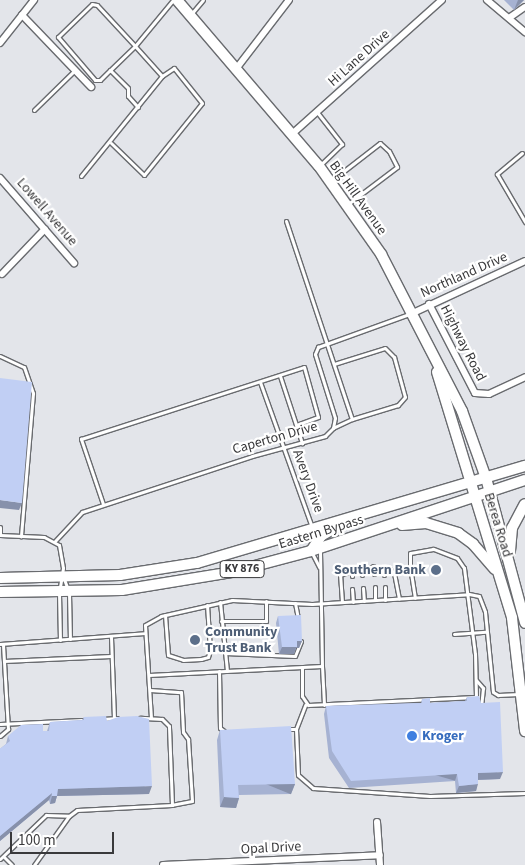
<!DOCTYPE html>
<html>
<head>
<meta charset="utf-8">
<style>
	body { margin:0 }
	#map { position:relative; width:525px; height:865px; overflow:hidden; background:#e3e5ea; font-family:"Source Sans 3",sans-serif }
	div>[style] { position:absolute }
	.roads { filter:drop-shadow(1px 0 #696b6f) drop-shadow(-1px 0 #696b6f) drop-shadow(0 1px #696b6f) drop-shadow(0 -1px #696b6f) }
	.service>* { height:3px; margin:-1.5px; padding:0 1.5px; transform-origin:1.5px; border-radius:1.5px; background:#fff }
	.minor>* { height:6px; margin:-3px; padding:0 3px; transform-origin:3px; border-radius:3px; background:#fff }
	.primary>* { height:10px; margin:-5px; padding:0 5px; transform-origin:5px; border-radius:5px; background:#fff }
	.wall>* { inset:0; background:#a6b2d2 }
	.shaded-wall>* { inset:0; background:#8791ab; transform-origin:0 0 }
	.building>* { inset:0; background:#c1cff4 }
	.dots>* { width:14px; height:14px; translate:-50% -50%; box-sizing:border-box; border:2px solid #fff; border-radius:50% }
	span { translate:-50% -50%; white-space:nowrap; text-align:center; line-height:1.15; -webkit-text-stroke:4.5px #fff; paint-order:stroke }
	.shield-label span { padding:1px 4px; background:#fff; border:1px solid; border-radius:4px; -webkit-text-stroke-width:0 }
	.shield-label { font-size:12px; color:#39393b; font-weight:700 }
	.street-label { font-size:14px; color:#39393b }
	.service-label { font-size:14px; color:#4e5e75; font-weight:700 }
	.right { translate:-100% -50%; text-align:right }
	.left { translate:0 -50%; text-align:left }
	.shop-label { font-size:14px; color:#366cbe; font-weight:700 }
	.scale { position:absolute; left:10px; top:832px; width:104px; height:22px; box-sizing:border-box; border:2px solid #39393b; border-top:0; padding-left:6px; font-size:15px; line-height:18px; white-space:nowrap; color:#39393b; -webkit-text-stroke:4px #fff; paint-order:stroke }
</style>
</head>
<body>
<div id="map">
	<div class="roads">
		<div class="service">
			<i style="left:192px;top:13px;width:17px;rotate:-50deg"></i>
			<i style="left:110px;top:70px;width:14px;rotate:135deg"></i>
			<i style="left:100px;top:80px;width:5px;rotate:180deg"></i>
			<i style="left:95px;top:80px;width:57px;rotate:-130.7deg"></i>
			<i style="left:58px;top:37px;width:47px;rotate:-44.1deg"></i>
			<i style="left:92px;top:4px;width:5px;rotate:11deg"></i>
			<i style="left:97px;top:5px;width:56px;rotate:47.2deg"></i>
			<i style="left:135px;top:46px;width:35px;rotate:136deg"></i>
			<i style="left:110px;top:70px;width:25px;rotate:45deg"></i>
			<i style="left:128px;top:88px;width:8px;rotate:90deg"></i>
			<i style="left:128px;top:96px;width:15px;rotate:48deg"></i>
			<i style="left:34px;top:110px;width:56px;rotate:-44.3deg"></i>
			<i style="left:317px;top:112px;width:41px;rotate:52deg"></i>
			<i style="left:342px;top:144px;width:29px;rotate:136deg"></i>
			<i style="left:111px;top:143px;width:46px;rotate:44.1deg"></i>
			<i style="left:144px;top:175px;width:92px;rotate:-51.1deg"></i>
			<i style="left:202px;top:103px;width:45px;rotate:-128.7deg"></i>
			<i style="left:174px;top:68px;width:14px;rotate:146deg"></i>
			<i style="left:522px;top:153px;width:33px;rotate:140deg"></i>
			<i style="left:497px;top:174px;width:56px;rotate:59.7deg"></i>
			<i style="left:81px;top:176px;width:129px;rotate:-51deg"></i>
			<i style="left:162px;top:76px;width:40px;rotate:-132deg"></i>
			<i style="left:135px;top:46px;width:60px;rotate:-50.4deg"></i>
			<i style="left:331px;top:181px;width:62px;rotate:-37.8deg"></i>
			<i style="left:380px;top:143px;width:12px;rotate:42deg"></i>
			<i style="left:389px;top:151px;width:18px;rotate:63deg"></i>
			<i style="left:397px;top:167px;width:61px;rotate:142.9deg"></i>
			<i style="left:286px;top:221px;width:209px;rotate:71.6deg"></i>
			<i style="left:352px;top:419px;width:21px;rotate:155deg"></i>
			<i style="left:0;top:356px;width:26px;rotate:25deg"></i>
			<i style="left:24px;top:367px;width:28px;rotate:71deg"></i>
			<i style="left:33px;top:393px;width:144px;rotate:94.8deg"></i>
			<i style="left:334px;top:364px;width:53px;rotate:-17.4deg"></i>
			<i style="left:385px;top:348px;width:13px;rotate:45deg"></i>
			<i style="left:394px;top:357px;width:41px;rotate:74.6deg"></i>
			<i style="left:405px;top:397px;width:11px;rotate:131deg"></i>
			<i style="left:398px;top:405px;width:48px;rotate:163.1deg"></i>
			<i style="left:280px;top:376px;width:71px;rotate:71.8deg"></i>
			<i style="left:260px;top:382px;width:154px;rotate:70.3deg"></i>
			<i style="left:103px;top:504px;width:69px;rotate:-108.7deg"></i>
			<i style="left:81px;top:439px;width:234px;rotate:-17.9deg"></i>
			<i style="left:304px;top:367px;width:52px;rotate:74.4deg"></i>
			<i style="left:318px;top:417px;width:23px;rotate:160deg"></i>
			<i style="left:0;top:527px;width:8px;rotate:90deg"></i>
			<i style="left:0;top:535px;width:44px;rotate:2.6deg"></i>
			<i style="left:44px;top:537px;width:17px;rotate:28deg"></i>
			<i style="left:59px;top:545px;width:23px;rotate:80deg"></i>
			<i style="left:63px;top:568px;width:25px;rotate:99deg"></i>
			<i style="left:59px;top:593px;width:47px;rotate:88.8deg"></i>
			<i style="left:55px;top:541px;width:40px;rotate:-47deg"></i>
			<i style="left:82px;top:512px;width:179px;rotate:-18.2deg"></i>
			<i style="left:252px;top:456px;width:76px;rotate:-15.3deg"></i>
			<i style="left:325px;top:436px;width:11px;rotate:-45deg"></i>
			<i style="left:333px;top:428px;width:10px;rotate:-79deg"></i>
			<i style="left:335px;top:418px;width:67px;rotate:-107.4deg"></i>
			<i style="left:315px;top:354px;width:8px;rotate:-67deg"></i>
			<i style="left:318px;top:347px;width:97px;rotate:-19.9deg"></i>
			<i style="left:312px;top:553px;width:16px;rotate:63deg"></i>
			<i style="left:373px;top:566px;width:8px;rotate:83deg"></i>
			<i style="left:361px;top:567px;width:8px;rotate:83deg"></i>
			<i style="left:383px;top:568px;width:7px;rotate:82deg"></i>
			<i style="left:352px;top:571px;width:5px;rotate:90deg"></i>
			<i style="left:411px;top:573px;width:25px;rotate:81deg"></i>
			<i style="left:64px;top:579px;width:15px;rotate:70deg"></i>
			<i style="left:69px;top:593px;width:46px;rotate:88.8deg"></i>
			<i style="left:375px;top:587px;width:13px;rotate:90deg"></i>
			<i style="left:385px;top:587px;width:13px;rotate:90deg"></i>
			<i style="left:363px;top:588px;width:13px;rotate:86deg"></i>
			<i style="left:352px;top:589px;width:13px;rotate:86deg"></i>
			<i style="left:220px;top:602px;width:69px;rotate:84.2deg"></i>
			<i style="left:342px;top:602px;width:27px;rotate:-94deg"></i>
			<i style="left:340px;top:575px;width:22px;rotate:-21deg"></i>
			<i style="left:361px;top:567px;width:29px;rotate:4deg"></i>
			<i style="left:390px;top:569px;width:6px;rotate:45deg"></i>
			<i style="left:394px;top:573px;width:26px;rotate:79deg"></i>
			<i style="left:295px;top:603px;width:15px;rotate:79deg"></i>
			<i style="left:165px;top:615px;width:40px;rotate:85.7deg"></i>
			<i style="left:168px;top:655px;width:16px;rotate:18deg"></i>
			<i style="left:183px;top:660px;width:18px;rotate:-3deg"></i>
			<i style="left:201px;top:659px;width:7px;rotate:-16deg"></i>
			<i style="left:208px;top:657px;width:7px;rotate:-74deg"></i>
			<i style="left:210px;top:650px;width:45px;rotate:-93.8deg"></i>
			<i style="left:221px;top:621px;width:45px"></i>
			<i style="left:266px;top:621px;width:20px;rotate:-90deg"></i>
			<i style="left:454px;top:634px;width:32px;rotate:-4deg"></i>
			<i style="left:111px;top:637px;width:81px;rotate:87.9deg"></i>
			<i style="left:0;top:644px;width:145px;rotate:-4.3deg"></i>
			<i style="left:225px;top:653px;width:70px;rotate:2.5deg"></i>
			<i style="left:295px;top:656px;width:16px;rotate:-68deg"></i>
			<i style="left:4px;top:661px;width:107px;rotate:-2.7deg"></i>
			<i style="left:322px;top:666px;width:39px;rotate:87deg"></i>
			<i style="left:302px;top:667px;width:29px;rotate:90deg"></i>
			<i style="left:302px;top:696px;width:11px;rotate:56deg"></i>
			<i style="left:308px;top:705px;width:168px;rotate:-2.7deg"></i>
			<i style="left:476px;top:697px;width:43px;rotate:-91.3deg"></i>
			<i style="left:475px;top:654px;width:87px;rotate:-97.3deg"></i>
			<i style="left:464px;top:568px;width:12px;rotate:-125deg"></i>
			<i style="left:457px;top:558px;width:26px;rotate:-159deg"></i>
			<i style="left:433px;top:549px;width:23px;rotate:170deg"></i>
			<i style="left:410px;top:553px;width:11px;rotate:90deg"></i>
			<i style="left:219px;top:671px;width:57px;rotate:89deg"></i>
			<i style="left:220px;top:728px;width:5px;rotate:37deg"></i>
			<i style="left:149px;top:675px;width:173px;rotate:-3deg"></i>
			<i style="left:322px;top:666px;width:115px;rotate:-91deg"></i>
			<i style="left:476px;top:680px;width:11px;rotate:49deg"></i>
			<i style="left:483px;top:688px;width:18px;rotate:96deg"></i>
			<i style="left:150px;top:690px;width:31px;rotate:4deg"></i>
			<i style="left:181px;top:692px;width:40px;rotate:87.1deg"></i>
			<i style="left:183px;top:732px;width:9px;rotate:54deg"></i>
			<i style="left:188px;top:739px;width:62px;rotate:86.3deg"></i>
			<i style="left:192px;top:801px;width:20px;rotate:169deg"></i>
			<i style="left:151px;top:718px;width:93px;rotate:-93.7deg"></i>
			<i style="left:145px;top:625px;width:18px;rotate:-29deg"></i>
			<i style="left:161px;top:616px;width:73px;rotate:-12.7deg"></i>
			<i style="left:232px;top:600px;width:80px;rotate:2.9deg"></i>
			<i style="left:312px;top:604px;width:157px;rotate:-3.6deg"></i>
			<i style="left:469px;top:594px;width:10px;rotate:11deg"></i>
			<i style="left:479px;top:596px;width:17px;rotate:69deg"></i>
			<i style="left:485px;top:612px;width:80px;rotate:84.3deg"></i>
			<i style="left:493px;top:692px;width:6px;rotate:31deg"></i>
			<i style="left:498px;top:695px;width:21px;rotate:-3deg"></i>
			<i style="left:103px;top:719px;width:14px;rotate:-4deg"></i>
			<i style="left:0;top:724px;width:82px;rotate:-2.8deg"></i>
			<i style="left:288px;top:729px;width:8px"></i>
			<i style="left:296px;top:729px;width:26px;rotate:-69deg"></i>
			<i style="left:296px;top:729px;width:46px;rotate:87.5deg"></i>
			<i style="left:298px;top:775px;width:20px;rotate:41deg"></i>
			<i style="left:313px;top:788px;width:117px;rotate:3.9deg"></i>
			<i style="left:430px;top:796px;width:95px;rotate:-1.8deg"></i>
			<i style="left:0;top:736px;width:11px;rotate:-41deg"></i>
			<i style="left:8px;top:729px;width:85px;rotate:-93.4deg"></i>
			<i style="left:4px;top:857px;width:11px;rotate:45deg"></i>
			<i style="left:0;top:859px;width:64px;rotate:-43.7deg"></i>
			<i style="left:46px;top:815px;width:23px;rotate:2deg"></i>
			<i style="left:34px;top:865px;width:60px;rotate:-54.5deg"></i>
			<i style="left:69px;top:816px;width:10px;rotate:-37deg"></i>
			<i style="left:77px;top:810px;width:95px;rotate:-3deg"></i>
			<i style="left:172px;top:805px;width:79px;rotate:-92.2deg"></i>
			<i style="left:169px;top:726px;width:10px;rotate:-135deg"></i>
			<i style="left:162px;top:719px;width:22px;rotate:-177deg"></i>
		</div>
		<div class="minor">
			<i style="left:487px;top:0;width:50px;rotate:40.1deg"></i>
			<i style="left:22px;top:15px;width:100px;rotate:46.2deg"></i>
			<i style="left:509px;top:18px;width:19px;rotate:-35deg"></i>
			<i style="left:0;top:43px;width:55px;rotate:-51.7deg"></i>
			<i style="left:236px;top:69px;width:87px;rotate:-52.5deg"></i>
			<i style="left:292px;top:134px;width:201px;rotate:-41.8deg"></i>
			<i style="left:0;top:178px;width:113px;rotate:49deg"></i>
			<i style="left:2px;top:274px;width:62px;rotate:-46.3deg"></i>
			<i style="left:429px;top:304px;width:100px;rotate:62.7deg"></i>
			<i style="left:475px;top:393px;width:14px;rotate:4deg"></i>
			<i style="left:489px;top:394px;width:40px;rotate:-25deg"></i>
			<i style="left:413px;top:313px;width:123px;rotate:-24.9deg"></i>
			<i style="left:377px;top:822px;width:43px;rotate:86deg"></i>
			<i style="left:163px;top:865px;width:217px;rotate:-2.6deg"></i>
		</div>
		<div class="primary">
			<i style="left:177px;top:0;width:218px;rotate:49.5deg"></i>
			<i style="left:319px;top:166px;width:108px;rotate:54.8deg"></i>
			<i style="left:381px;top:254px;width:177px;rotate:62.7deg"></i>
			<i style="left:462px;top:411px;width:71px;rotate:70.3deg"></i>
			<i style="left:486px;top:478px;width:150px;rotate:74.9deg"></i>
			<i style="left:437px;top:372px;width:257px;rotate:73deg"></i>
			<i style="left:512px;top:618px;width:114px;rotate:83.4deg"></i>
			<i style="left:402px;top:525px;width:24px;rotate:-5deg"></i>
			<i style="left:426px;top:523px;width:34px;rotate:17deg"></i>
			<i style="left:458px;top:533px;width:19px;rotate:36deg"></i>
			<i style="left:473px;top:544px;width:33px;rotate:49deg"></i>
			<i style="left:311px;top:551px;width:18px;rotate:-56deg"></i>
			<i style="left:321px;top:536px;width:16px;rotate:-30deg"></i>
			<i style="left:510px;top:551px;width:23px;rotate:-85deg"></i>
			<i style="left:512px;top:528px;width:27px;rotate:-62deg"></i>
			<i style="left:0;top:578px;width:120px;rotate:-1.4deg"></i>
			<i style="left:120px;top:575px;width:78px;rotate:-8.9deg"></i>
			<i style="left:197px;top:563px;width:342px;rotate:-16.5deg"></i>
			<i style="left:0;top:592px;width:122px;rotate:-0.9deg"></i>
			<i style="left:122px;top:590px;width:111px;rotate:-9.3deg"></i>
			<i style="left:232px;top:572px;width:82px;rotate:-14.9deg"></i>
			<i style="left:311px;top:551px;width:225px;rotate:-18.4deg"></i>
		</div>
	</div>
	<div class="wall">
		<i style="clip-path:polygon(504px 0,524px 0,514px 10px)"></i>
		<i style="clip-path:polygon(278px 616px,302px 641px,299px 648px,296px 648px,294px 654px,279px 654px,276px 623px)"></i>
		<i style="clip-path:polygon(467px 697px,500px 779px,478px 780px,476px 791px,456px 793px,455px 781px,349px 788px,329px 758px,324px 714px,326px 706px,421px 703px,422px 699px,430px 703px,465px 701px)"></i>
		<i style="clip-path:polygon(84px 717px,107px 721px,149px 794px,57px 796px,55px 803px,50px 804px,49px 800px,0 841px,0 748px,1px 748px,6px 744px,8px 736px,47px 731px,50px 722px,82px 720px)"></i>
		<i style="clip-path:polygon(220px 730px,295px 784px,291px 794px,239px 795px,239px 798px,236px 808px,220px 807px,217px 740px)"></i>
	</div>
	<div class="shaded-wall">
		<i style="clip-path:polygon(518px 0,524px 0,514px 10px)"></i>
		<i style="clip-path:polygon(0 500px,22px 503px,19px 510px,0 508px)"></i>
		<i style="clip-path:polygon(297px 641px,302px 641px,299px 648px,296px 648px,294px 654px,279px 654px,282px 647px)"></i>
		<i style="clip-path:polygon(503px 772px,500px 779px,475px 780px,478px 773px)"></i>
		<i style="left:457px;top:774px;width:7px;height:106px;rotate:106deg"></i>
		<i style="left:295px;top:784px;width:11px;height:57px;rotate:112deg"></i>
		<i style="clip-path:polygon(478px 784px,476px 791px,456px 793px,459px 786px)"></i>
		<i style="clip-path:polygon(152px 786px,149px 794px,57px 796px,55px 803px,50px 804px,52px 796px,58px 789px)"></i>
		<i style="clip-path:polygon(52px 793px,49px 800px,0 841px,0 836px)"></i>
		<i style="clip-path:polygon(224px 797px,239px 798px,236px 808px,220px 807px)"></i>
	</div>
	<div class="building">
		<i style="clip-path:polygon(0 378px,32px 382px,22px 503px,0 500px)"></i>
		<i style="clip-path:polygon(301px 615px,302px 641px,297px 641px,297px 647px,282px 647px,278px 616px)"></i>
		<i style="clip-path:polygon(479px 696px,481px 703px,500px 702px,503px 772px,478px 773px,478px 784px,459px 786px,457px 774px,351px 781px,332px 751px,326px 706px,422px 703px,422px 699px,430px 698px,430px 703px,467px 701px,467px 697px)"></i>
		<i style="clip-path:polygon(106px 716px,107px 721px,118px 717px,137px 716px,149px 719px,152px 786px,58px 789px,57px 796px,52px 796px,52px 793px,0 836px,0 748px,1px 748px,10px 741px,8px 736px,21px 725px,43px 724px,43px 731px,49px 731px,50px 722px,84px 720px,84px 717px)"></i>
		<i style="clip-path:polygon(291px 726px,295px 784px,238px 785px,239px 798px,224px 797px,220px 730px)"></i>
	</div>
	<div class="dots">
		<i style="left:436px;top:570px;background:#5c6f8a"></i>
		<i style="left:195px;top:640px;background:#5c6f8a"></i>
		<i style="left:412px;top:736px;background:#3f7fe0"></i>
	</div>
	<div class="shield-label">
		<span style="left:242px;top:569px">KY 876</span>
	</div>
	<div class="street-label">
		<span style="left:359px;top:58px;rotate:-42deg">Hi Lane Drive</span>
		<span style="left:358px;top:198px;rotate:54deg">Big Hill Avenue</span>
		<span style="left:47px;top:212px;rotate:49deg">Lowell Avenue</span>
		<span style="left:464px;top:275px;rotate:-24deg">Northland Drive</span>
		<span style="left:463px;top:343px;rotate:63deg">Highway Road</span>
		<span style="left:275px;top:438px;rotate:-16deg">Caperton Drive</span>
		<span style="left:308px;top:481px;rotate:70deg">Avery Drive</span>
		<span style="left:498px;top:525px;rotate:73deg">Berea Road</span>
		<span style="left:321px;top:532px;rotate:-17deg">Eastern Bypass</span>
		<span style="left:271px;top:848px;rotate:-3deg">Opal Drive</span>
	</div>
	<div class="service-label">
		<span class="right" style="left:426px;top:570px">Southern Bank</span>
		<span class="left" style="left:205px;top:640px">Community<br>Trust Bank</span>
	</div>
	<div class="shop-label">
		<span class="left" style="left:422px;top:736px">Kroger</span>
	</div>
	<div class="scale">100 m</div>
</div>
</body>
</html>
